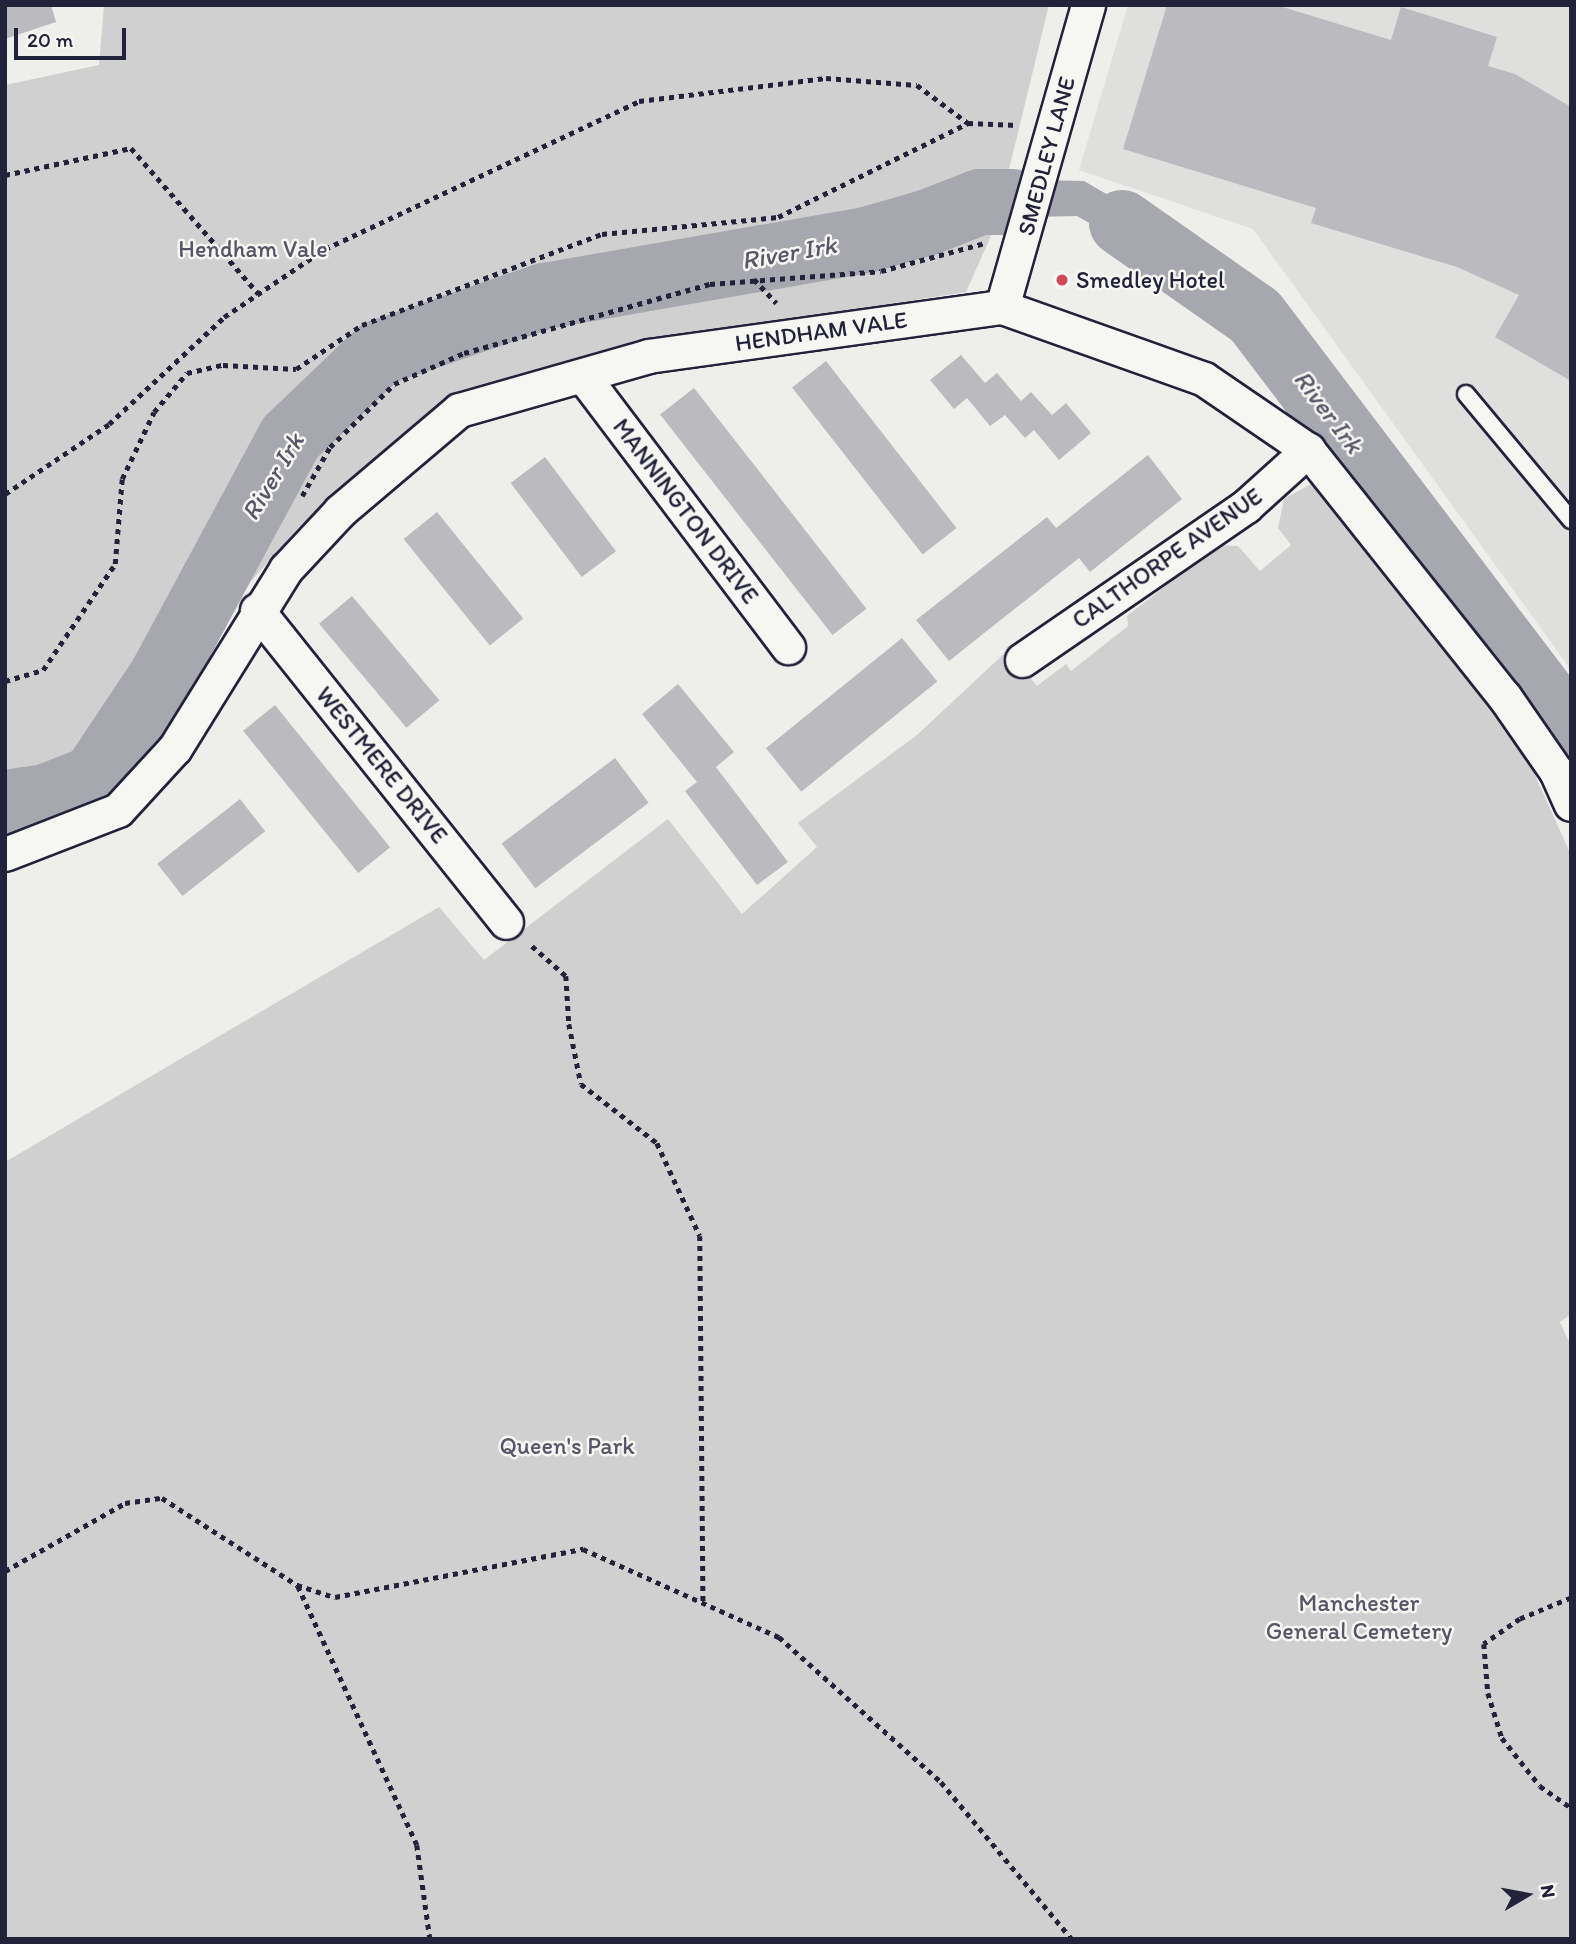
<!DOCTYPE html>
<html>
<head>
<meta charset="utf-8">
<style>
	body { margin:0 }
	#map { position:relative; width:1576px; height:1944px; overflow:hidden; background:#eeeeeb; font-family:Itim,sans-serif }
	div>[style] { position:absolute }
	.built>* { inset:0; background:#dfdfde }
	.green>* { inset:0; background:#d0d0d1 }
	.water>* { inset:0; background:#a7a7af }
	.river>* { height:66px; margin:-33px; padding:0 33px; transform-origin:33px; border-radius:33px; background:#a7a7af }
	.building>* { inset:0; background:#bbbbbf; transform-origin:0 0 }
	.path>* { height:4.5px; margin-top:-2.25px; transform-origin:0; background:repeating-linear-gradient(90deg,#22223b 0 5px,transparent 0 10px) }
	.roads { filter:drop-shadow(2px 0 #22223b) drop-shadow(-2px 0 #22223b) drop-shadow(0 2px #22223b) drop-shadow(0 -2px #22223b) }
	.service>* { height:16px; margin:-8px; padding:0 8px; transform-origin:8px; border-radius:8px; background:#f6f6f2 }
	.minor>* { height:33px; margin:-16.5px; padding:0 16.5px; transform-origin:16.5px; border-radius:16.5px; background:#f6f6f2 }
	.dots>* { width:19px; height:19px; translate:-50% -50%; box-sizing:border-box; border:4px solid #f6f6f2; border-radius:50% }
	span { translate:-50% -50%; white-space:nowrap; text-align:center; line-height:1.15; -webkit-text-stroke:5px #f6f6f2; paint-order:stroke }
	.street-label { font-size:24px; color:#22223b }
	.park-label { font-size:24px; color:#565668 }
	.poi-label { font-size:24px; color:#22223b }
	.left { translate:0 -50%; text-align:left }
	.water-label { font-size:26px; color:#575769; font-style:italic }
	.frame { position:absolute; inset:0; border:7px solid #22223b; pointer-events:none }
	.north { position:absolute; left:1492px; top:1860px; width:70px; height:70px; -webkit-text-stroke:5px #f6f6f2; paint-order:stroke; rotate:80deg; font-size:19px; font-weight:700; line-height:28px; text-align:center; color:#22223b }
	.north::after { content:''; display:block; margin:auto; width:24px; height:32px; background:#22223b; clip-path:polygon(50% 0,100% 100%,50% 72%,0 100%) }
	.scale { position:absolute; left:14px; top:28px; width:112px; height:32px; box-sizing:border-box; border:4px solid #22223b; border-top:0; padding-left:9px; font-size:21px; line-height:24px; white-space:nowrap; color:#22223b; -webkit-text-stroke:5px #f6f6f2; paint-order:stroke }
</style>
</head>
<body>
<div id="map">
	<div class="built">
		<i style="clip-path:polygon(1128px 5px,1571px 5px,1571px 670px,1253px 229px,1079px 170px)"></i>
	</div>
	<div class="green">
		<i style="clip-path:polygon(104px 5px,1049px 5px,995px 227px,966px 292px,650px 341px,447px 397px,299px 527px,38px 823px,5px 837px,5px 85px,99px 65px)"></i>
		<i style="clip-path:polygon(1311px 484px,1322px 486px,1511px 722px,1571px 855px,1571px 1314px,1560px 1322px,1571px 1346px,1571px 1939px,5px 1939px,5px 1162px,439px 907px,484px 960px,668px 819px,742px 914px,817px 847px,798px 823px,917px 735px,1008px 650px,1037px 686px,1066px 664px,1071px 671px,1128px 626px,1127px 616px,1218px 545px,1238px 546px,1260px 571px,1291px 545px,1278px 528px,1284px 499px)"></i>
	</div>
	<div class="water">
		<i style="clip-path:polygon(990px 179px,1084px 181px,1213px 256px,1192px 281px,1077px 216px,973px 218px,925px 242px,923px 206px)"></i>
	</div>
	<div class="river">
		<i style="left:1122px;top:223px;width:162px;rotate:35deg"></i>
		<i style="left:1255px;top:316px;width:522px;rotate:52.78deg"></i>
		<i style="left:5px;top:803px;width:41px;rotate:-8.3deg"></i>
		<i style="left:46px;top:797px;width:52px;rotate:-21.6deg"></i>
		<i style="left:94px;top:778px;width:123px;rotate:-56.3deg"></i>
		<i style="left:162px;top:676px;width:270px;rotate:-61.7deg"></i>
		<i style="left:290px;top:438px;width:123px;rotate:-43.7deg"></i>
		<i style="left:379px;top:353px;width:176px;rotate:-19deg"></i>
		<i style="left:545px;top:296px;width:326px;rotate:-9.9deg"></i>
		<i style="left:866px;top:240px;width:62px;rotate:-15.8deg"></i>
		<i style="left:926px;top:223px;width:58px;rotate:-21.3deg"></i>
		<i style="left:980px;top:202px;width:33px"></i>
	</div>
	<div class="building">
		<i style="clip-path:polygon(5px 5px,51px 5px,56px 22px,5px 39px)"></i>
		<i style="clip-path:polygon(1167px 5px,1276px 5px,1391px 40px,1401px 7px,1497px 37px,1488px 66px,1515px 74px,1571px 107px,1571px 381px,1495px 337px,1519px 295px,1457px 267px,1311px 223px,1316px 208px,1123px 149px)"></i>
		<i style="clip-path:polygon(961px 355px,985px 383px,997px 373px,1021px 401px,1031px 392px,1052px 415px,1066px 403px,1091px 433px,1059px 460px,1034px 430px,1025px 438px,1005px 415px,990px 426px,967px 398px,954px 409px,930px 380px)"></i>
		<i style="left:826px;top:361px;width:212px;height:43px;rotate:52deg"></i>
		<i style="left:694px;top:388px;width:280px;height:43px;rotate:52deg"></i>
		<i style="clip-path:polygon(1148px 455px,1182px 499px,1090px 572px,1079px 558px,949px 661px,916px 620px,1047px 517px,1056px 528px)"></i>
		<i style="left:545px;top:457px;width:118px;height:43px;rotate:53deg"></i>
		<i style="left:437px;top:512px;width:137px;height:43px;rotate:51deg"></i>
		<i style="left:352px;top:596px;width:136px;height:43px;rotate:50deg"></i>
		<i style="left:902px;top:638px;width:56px;height:175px;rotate:51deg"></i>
		<i style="clip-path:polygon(678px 684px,734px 752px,716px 767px,788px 862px,757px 885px,685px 791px,697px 782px,642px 714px)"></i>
		<i style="left:275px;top:705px;width:183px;height:41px;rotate:51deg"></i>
		<i style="left:615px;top:758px;width:56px;height:142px;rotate:53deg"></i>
		<i style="left:240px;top:799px;width:41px;height:105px;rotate:52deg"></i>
	</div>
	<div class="path">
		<i style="left:5px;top:175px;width:129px;rotate:-12.1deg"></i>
		<i style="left:131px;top:148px;width:194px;rotate:48.8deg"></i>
		<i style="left:754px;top:279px;width:33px;rotate:47deg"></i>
		<i style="left:5px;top:494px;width:125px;rotate:-33.9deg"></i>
		<i style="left:109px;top:424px;width:157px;rotate:-42.9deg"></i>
		<i style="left:224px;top:317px;width:122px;rotate:-34deg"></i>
		<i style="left:325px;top:249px;width:347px;rotate:-25.2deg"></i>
		<i style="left:639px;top:101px;width:188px;rotate:-7deg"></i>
		<i style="left:826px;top:78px;width:91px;rotate:4.4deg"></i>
		<i style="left:917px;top:85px;width:64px;rotate:36.7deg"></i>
		<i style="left:302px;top:496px;width:56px;rotate:-60.3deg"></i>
		<i style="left:330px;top:447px;width:90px;rotate:-44.5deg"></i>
		<i style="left:394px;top:384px;width:77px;rotate:-23.9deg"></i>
		<i style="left:464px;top:353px;width:255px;rotate:-15.7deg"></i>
		<i style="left:710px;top:284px;width:171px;rotate:-4.3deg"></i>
		<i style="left:881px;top:271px;width:108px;rotate:-15.1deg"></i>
		<i style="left:5px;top:681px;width:40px;rotate:-16deg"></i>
		<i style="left:43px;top:670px;width:128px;rotate:-55.8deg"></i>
		<i style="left:115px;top:564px;width:85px;rotate:-85.3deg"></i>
		<i style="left:122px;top:479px;width:74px;rotate:-64.5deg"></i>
		<i style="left:154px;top:412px;width:51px;rotate:-49.8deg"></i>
		<i style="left:187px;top:373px;width:37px;rotate:-13deg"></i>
		<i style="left:223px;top:365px;width:73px;rotate:3.1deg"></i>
		<i style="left:296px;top:369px;width:79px;rotate:-33.7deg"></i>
		<i style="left:362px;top:325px;width:257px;rotate:-20.8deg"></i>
		<i style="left:602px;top:234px;width:177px;rotate:-5.5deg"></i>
		<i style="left:778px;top:217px;width:212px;rotate:-26.3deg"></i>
		<i style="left:968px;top:123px;width:50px;rotate:2.3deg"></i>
		<i style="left:532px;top:946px;width:45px;rotate:41.4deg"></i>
		<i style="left:566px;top:976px;width:48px;rotate:86.4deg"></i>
		<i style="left:569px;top:1024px;width:61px;rotate:78.7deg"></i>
		<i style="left:581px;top:1084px;width:96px;rotate:37.8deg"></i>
		<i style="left:657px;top:1143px;width:102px;rotate:65.2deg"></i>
		<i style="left:700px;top:1236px;width:367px;rotate:89.5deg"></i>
		<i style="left:5px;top:1571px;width:138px;rotate:-29.5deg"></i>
		<i style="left:125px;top:1503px;width:37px;rotate:-8deg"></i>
		<i style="left:162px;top:1498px;width:161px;rotate:32.8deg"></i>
		<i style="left:297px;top:1585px;width:40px;rotate:18deg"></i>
		<i style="left:335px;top:1597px;width:253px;rotate:-11deg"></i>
		<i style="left:583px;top:1549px;width:215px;rotate:24.2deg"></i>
		<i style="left:779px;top:1637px;width:217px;rotate:41.8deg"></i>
		<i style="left:941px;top:1782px;width:204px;rotate:50.2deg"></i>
		<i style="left:298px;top:1586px;width:285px;rotate:65.3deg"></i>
		<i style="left:417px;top:1845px;width:95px;rotate:82.1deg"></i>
		<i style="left:1571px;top:1598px;width:55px;rotate:157.6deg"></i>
		<i style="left:1520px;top:1619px;width:44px;rotate:145.2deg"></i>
		<i style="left:1484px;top:1644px;width:49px;rotate:85.3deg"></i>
		<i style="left:1488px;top:1693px;width:47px;rotate:72.7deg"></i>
		<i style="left:1502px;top:1738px;width:61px;rotate:51.6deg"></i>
		<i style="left:1540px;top:1786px;width:38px;rotate:35deg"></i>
	</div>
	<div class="roads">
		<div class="service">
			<i style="left:1466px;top:394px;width:164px;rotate:50.2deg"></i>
		</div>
		<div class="minor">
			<i style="left:1002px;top:307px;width:314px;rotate:-74.1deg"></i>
			<i style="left:583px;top:376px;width:340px;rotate:52.9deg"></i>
			<i style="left:257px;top:610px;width:399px;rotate:51.4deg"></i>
			<i style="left:1022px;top:660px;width:272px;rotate:-34.5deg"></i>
			<i style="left:1246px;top:506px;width:84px;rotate:-42.1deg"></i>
			<i style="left:5px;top:854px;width:121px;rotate:-21.3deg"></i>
			<i style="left:118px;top:810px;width:84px;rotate:-47.4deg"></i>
			<i style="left:175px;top:748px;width:211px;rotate:-58.2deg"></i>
			<i style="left:286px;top:569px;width:79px;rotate:-47deg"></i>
			<i style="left:340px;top:511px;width:156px;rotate:-40.3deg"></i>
			<i style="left:459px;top:410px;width:197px;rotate:-15.9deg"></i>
			<i style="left:648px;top:356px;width:357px;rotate:-7.9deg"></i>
			<i style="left:1002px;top:307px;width:214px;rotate:19.6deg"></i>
			<i style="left:1204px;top:379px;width:126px;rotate:34.3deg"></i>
			<i style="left:1308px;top:450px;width:315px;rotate:51.5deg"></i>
			<i style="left:1504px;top:696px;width:91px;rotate:55.3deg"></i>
			<i style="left:1556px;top:771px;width:36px;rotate:66deg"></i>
		</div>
	</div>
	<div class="dots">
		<i style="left:1062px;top:280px;background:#d1495b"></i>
	</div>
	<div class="street-label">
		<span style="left:1046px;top:156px;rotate:-75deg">SMEDLEY LANE</span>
		<span style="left:821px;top:331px;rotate:-8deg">HENDHAM VALE</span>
		<span style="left:686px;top:511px;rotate:53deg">MANNINGTON DRIVE</span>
		<span style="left:1167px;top:558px;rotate:-35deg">CALTHORPE AVENUE</span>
		<span style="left:382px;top:765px;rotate:51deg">WESTMERE DRIVE</span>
	</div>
	<div class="park-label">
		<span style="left:253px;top:249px">Hendham Vale</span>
		<span style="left:567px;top:1446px">Queen's Park</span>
		<span style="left:1359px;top:1617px">Manchester<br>General Cemetery</span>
	</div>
	<div class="poi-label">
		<span class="left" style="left:1076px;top:280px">Smedley Hotel</span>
	</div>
	<div class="water-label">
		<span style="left:789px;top:253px;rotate:-10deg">River Irk</span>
		<span style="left:1328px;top:412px;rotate:53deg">River Irk</span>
		<span style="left:273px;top:477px;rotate:-59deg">River Irk</span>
	</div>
	<div class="frame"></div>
	<div class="north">N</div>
	<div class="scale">20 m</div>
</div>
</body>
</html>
